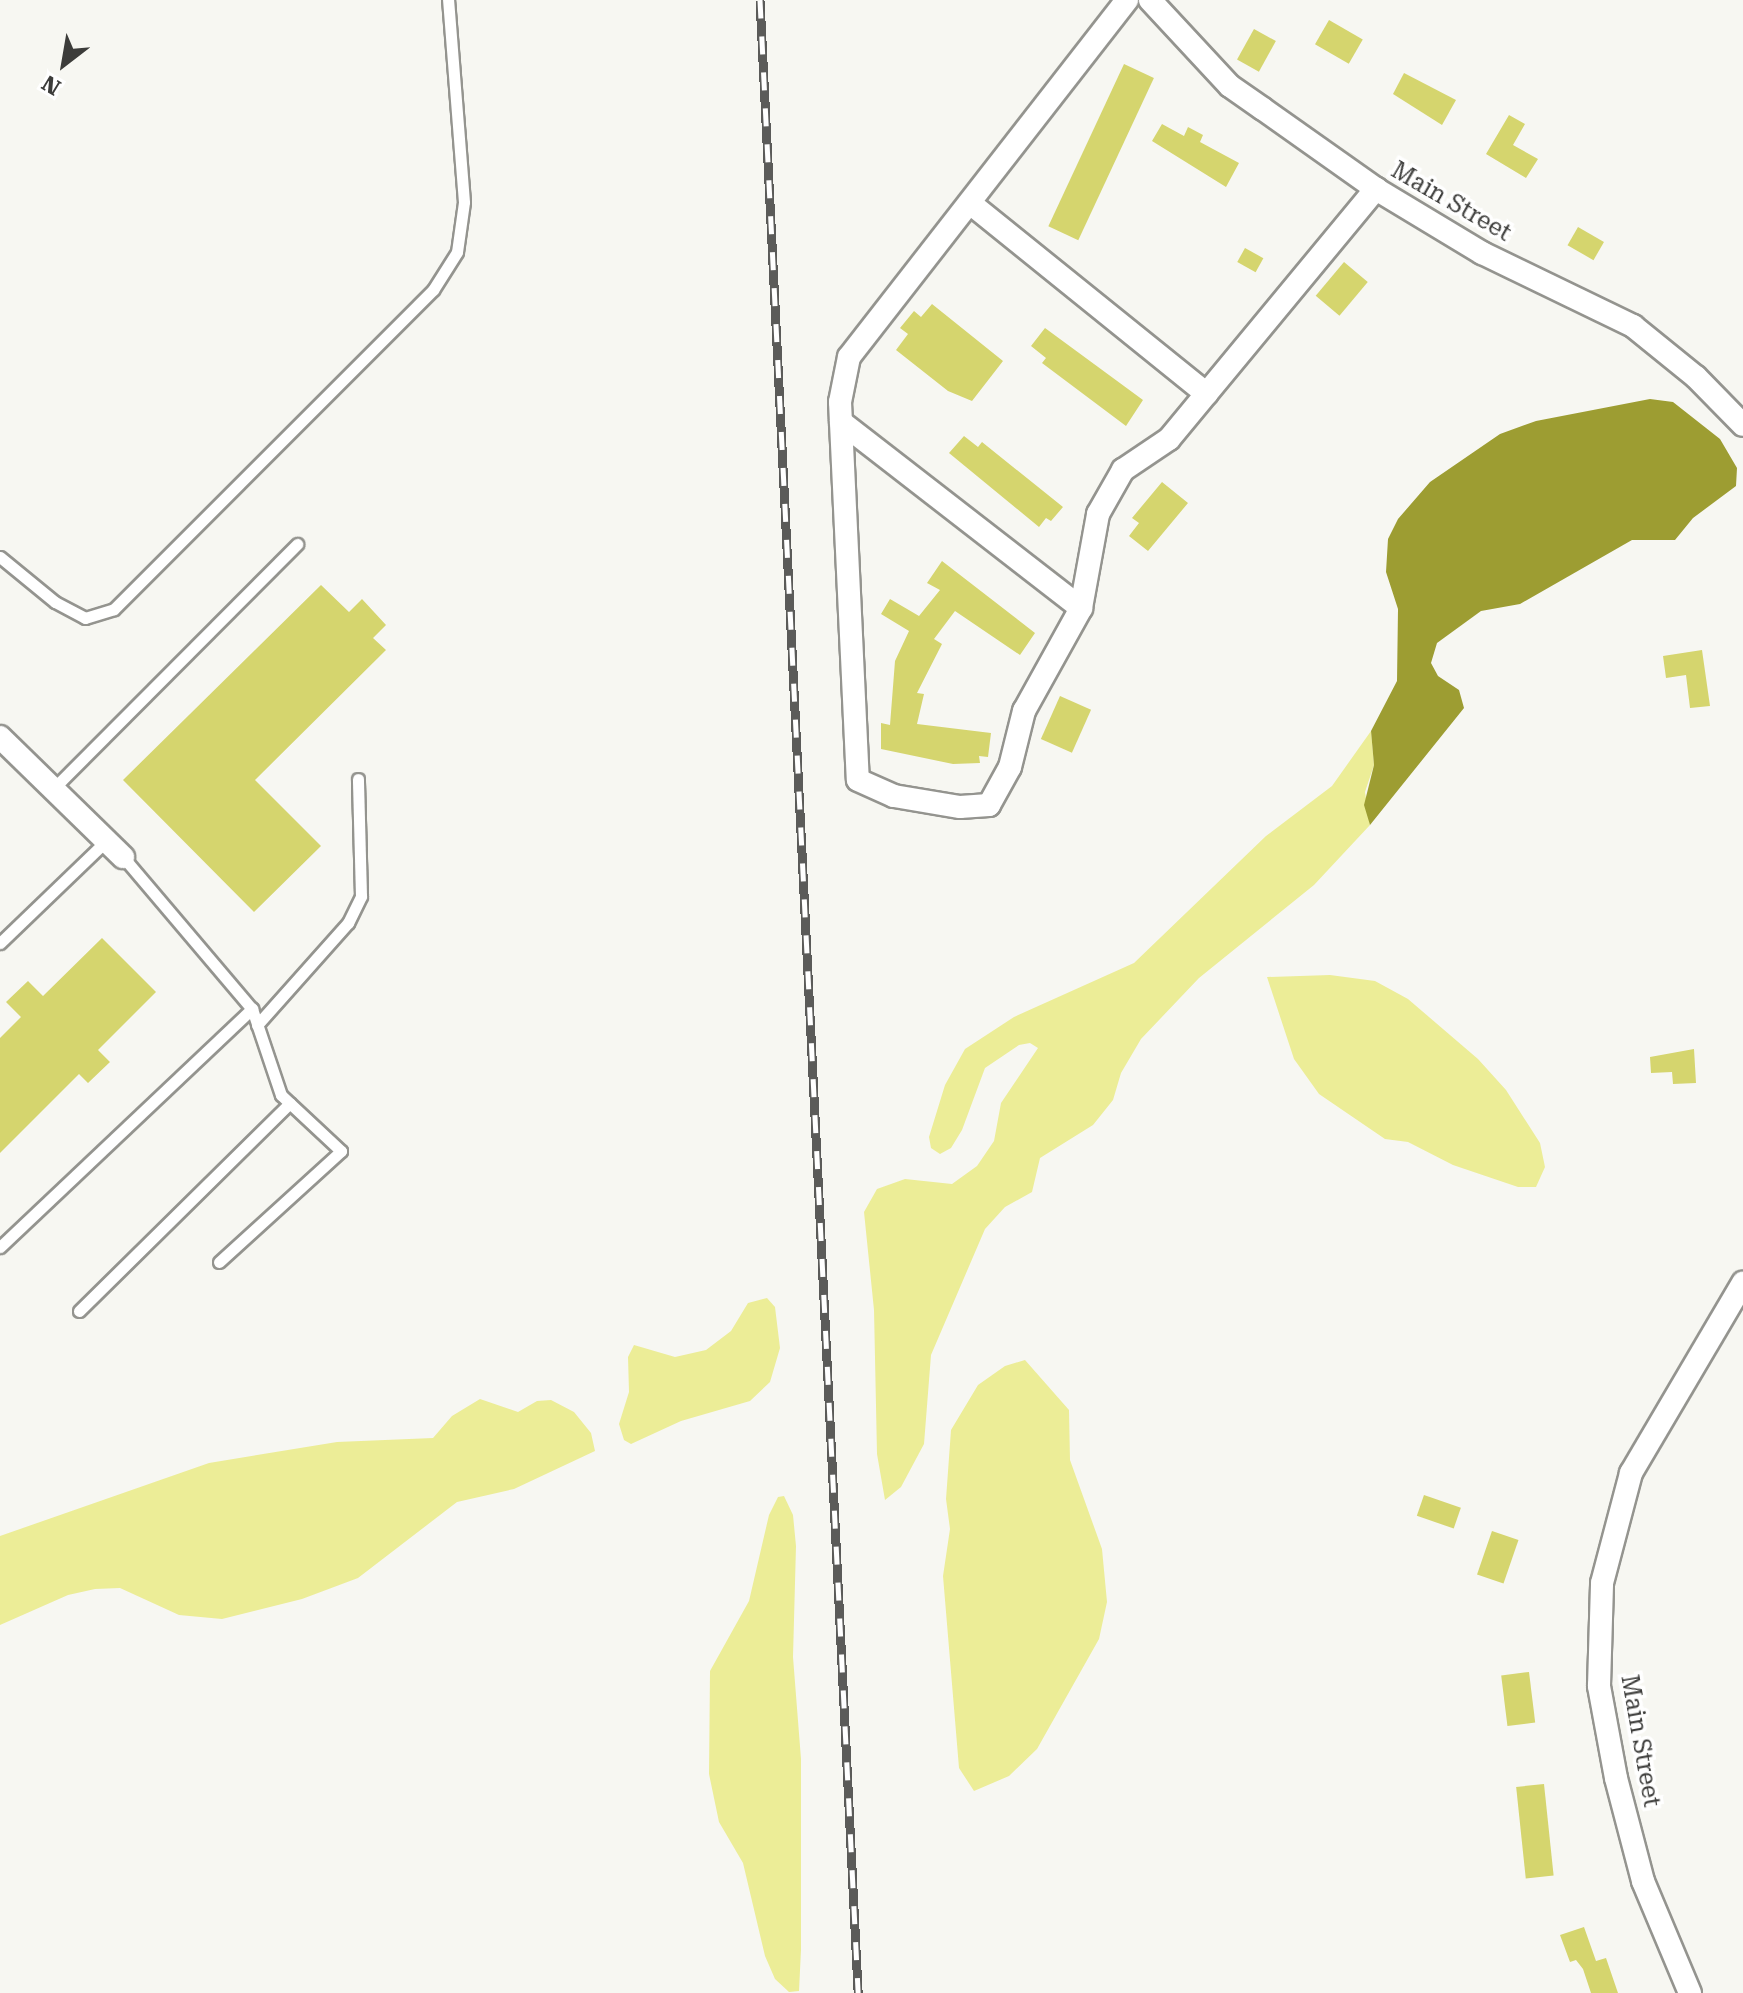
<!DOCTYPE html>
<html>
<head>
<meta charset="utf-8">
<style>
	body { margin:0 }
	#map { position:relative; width:1743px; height:1993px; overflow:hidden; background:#f7f7f2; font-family:"Roboto Serif",serif }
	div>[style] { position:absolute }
	.green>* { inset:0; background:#eced97 }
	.water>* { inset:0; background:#9d9d32 }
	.building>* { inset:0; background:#d5d56e; transform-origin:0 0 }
	.roads { filter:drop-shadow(2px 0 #94948f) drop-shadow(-2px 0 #94948f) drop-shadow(0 2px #94948f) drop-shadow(0 -2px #94948f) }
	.service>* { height:11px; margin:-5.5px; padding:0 5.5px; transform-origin:5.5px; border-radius:5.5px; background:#fff }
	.minor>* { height:22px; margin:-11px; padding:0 11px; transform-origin:11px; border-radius:11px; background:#fff }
	.rail>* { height:9px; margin-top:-4.5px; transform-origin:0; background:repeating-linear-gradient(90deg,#fff 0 18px,#5b5b59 0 36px); box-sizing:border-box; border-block:2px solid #5b5b59 }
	span { translate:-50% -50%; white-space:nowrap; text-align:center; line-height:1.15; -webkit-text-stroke:7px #fff; paint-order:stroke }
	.street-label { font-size:24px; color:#3c3c3a }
	.north { position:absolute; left:24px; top:24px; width:80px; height:80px; -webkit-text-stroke:6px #fff; paint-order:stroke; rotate:211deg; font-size:22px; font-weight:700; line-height:32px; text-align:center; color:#3c3c3a }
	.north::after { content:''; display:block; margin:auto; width:28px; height:36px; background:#3c3c3a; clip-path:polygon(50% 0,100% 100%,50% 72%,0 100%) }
</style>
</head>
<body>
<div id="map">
	<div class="green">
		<i style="clip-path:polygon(1371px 731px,1374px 765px,1365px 792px,1370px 825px,1314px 885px,1199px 978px,1141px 1039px,1121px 1073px,1113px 1100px,1093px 1125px,1040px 1158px,1032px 1192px,1005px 1207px,985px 1229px,931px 1355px,924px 1444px,901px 1487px,885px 1500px,877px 1454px,874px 1310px,864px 1212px,877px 1189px,905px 1179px,952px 1184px,977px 1166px,994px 1141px,1001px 1103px,1038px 1048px,1030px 1043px,1019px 1045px,985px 1068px,962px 1130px,951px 1148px,940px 1154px,931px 1148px,929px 1137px,945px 1085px,965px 1049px,1014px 1017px,1134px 963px,1266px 836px,1332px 786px)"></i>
		<i style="clip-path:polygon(1330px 975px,1375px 981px,1408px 999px,1478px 1059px,1506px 1090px,1540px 1143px,1545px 1167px,1536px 1187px,1518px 1187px,1453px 1165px,1408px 1142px,1385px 1139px,1319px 1094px,1294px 1059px,1267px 977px)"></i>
		<i style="clip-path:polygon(767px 1298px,775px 1307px,780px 1348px,770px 1382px,750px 1401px,681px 1421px,631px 1444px,624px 1440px,619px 1424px,629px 1392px,628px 1357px,634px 1345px,675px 1357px,706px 1350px,731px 1331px,748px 1303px)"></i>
		<i style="clip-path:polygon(1025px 1360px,1069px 1410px,1070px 1460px,1102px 1549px,1107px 1602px,1099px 1639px,1037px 1749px,1009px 1776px,974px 1791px,959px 1768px,943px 1576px,950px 1529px,946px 1499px,951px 1430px,978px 1385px,1005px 1366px)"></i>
		<i style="clip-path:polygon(480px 1399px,518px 1412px,537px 1401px,551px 1400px,574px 1412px,591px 1433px,595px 1451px,514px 1489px,457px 1502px,358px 1578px,302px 1599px,222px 1619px,179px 1615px,120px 1588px,95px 1589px,68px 1595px,0 1625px,0 1536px,209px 1463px,337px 1442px,433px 1438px,452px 1416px)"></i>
		<i style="clip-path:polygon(784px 1496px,793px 1515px,796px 1546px,793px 1657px,801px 1759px,801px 1950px,799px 1991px,789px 1992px,775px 1979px,765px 1956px,743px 1863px,719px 1822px,709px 1774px,710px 1671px,749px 1601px,769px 1515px,778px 1497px)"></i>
	</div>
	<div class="water">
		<i style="clip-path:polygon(1650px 399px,1673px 402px,1720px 439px,1737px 468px,1736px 486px,1693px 518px,1675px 540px,1632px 540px,1520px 604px,1481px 611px,1437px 643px,1431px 663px,1438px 676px,1459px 690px,1464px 708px,1370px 825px,1364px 805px,1374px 765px,1371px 731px,1397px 681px,1398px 609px,1386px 572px,1388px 539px,1398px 519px,1430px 482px,1500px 434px,1536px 421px)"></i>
	</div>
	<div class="building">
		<i style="left:1329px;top:20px;width:39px;height:28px;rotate:30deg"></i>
		<i style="left:1254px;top:29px;width:25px;height:35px;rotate:29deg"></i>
		<i style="left:1124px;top:64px;width:33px;height:179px;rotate:25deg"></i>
		<i style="clip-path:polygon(1404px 73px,1456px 100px,1442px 125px,1393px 94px)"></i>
		<i style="clip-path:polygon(1509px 115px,1525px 124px,1513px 145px,1538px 159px,1526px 178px,1486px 154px)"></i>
		<i style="clip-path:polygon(1162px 124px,1184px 136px,1188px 127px,1203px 135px,1200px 142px,1239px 163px,1226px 187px,1152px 141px)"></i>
		<i style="left:1578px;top:227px;width:30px;height:21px;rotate:30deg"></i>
		<i style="left:1245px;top:248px;width:21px;height:16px;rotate:29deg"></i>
		<i style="left:1344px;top:262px;width:31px;height:44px;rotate:40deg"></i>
		<i style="clip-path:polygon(932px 304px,1003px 361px,972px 401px,948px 391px,896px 350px,908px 334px,900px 328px,914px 311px,921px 317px)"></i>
		<i style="clip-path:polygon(1045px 328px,1143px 400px,1126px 426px,1042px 363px,1046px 358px,1031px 346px)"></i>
		<i style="clip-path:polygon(964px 436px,978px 447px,982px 442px,1063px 507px,1051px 521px,1046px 518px,1039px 527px,949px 453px)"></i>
		<i style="clip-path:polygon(1162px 482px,1188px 503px,1148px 551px,1129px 536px,1139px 523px,1132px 518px)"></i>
		<i style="clip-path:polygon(942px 561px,1035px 633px,1020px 655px,955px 611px,934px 639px,942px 644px,917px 693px,924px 694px,917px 724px,991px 733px,988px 757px,979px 756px,980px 763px,953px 764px,881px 749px,881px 723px,890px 725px,895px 661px,909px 631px,881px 614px,890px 599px,919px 616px,940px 590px,927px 583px)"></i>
		<i style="clip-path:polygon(321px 585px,349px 612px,362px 599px,386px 625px,373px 638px,386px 650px,255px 780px,321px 846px,254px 912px,123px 780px)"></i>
		<i style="clip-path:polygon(1702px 650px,1710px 706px,1690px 708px,1686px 675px,1666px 678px,1663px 656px)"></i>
		<i style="left:1060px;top:696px;width:34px;height:47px;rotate:24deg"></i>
		<i style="clip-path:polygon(102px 938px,156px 992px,98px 1050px,110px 1062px,88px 1083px,79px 1074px,0 1153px,0 1038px,21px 1017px,6px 1002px,28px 981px,43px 996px)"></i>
		<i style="clip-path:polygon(1694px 1049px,1696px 1083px,1673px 1084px,1672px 1072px,1651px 1073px,1650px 1057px)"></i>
		<i style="left:1424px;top:1495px;width:39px;height:22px;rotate:19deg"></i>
		<i style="left:1492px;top:1531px;width:28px;height:46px;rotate:19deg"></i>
		<i style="left:1529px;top:1672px;width:51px;height:28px;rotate:83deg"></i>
		<i style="left:1544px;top:1784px;width:92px;height:28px;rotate:84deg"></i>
		<i style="clip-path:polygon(1584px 1927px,1596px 1961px,1606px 1958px,1618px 1993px,1591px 1993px,1583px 1969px,1576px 1960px,1570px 1962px,1560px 1935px)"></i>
	</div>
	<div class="roads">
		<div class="service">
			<i style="left:0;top:557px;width:71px;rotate:39.3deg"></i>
			<i style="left:55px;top:602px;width:34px;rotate:28deg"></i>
			<i style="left:85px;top:618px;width:30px;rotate:-17deg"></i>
			<i style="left:114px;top:609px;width:451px;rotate:-45deg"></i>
			<i style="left:433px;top:290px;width:45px;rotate:-57.7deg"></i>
			<i style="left:457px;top:252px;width:50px;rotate:-82deg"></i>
			<i style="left:464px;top:202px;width:203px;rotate:-94.5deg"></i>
			<i style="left:53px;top:789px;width:346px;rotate:-45.1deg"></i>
			<i style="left:0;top:943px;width:147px;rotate:-43.9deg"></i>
			<i style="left:257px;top:1025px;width:137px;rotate:-48.3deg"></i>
			<i style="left:348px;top:923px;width:30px;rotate:-64deg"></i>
			<i style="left:361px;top:896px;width:117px;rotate:-91.5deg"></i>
			<i style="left:0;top:1247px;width:347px;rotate:-43.4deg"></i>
			<i style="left:252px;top:1009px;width:199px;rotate:-130.3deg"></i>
			<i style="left:219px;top:1262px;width:165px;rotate:-42.3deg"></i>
			<i style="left:341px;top:1151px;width:82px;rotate:-137deg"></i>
			<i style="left:281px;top:1095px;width:91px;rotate:-108.6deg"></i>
			<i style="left:79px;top:1311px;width:296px;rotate:-44.6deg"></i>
		</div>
		<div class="minor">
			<i style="left:1127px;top:0;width:452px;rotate:127.9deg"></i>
			<i style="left:849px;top:357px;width:46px;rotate:101.3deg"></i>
			<i style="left:840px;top:402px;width:378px;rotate:87.3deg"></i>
			<i style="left:858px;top:780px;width:39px;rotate:24deg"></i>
			<i style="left:894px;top:796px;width:67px;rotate:9.5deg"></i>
			<i style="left:960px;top:807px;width:29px;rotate:-4deg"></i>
			<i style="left:989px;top:805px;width:43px;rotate:-61.1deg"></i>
			<i style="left:1010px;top:767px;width:58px;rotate:-76deg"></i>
			<i style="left:1024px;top:711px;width:118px;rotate:-61deg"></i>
			<i style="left:1081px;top:608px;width:96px;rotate:-79.7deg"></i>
			<i style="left:1098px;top:514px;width:51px;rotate:-60.4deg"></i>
			<i style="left:1123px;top:470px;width:55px;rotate:-34deg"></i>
			<i style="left:1169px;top:439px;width:325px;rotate:-50.4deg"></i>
			<i style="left:1150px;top:0;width:117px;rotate:47.1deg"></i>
			<i style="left:1230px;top:86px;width:40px;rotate:34.9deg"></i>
			<i style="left:1263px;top:109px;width:138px;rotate:35.3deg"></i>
			<i style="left:1376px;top:189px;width:124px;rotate:31.1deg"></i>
			<i style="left:1482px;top:253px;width:168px;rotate:25.8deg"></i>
			<i style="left:1633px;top:326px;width:81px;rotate:39deg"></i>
			<i style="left:1696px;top:377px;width:67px;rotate:45.6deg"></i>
			<i style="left:970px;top:203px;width:304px;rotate:38.9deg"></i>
			<i style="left:841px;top:422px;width:304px;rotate:37.8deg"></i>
			<i style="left:0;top:737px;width:172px;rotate:44.3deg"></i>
			<i style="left:1690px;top:1993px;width:121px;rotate:-112.8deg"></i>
			<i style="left:1643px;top:1881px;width:106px;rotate:-104.7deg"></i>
			<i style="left:1616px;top:1778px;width:94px;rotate:-100.5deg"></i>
			<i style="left:1599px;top:1686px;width:103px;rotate:-88.3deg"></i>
			<i style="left:1602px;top:1583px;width:114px;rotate:-75.2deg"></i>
			<i style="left:1631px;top:1473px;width:221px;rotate:-59.5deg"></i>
		</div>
	</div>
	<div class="rail">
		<i style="left:760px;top:0;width:1995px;rotate:87.18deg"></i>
	</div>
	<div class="street-label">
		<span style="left:1451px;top:202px;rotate:30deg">Main Street</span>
		<span style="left:1640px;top:1741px;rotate:80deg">Main Street</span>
	</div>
	<div class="north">N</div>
</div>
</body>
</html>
